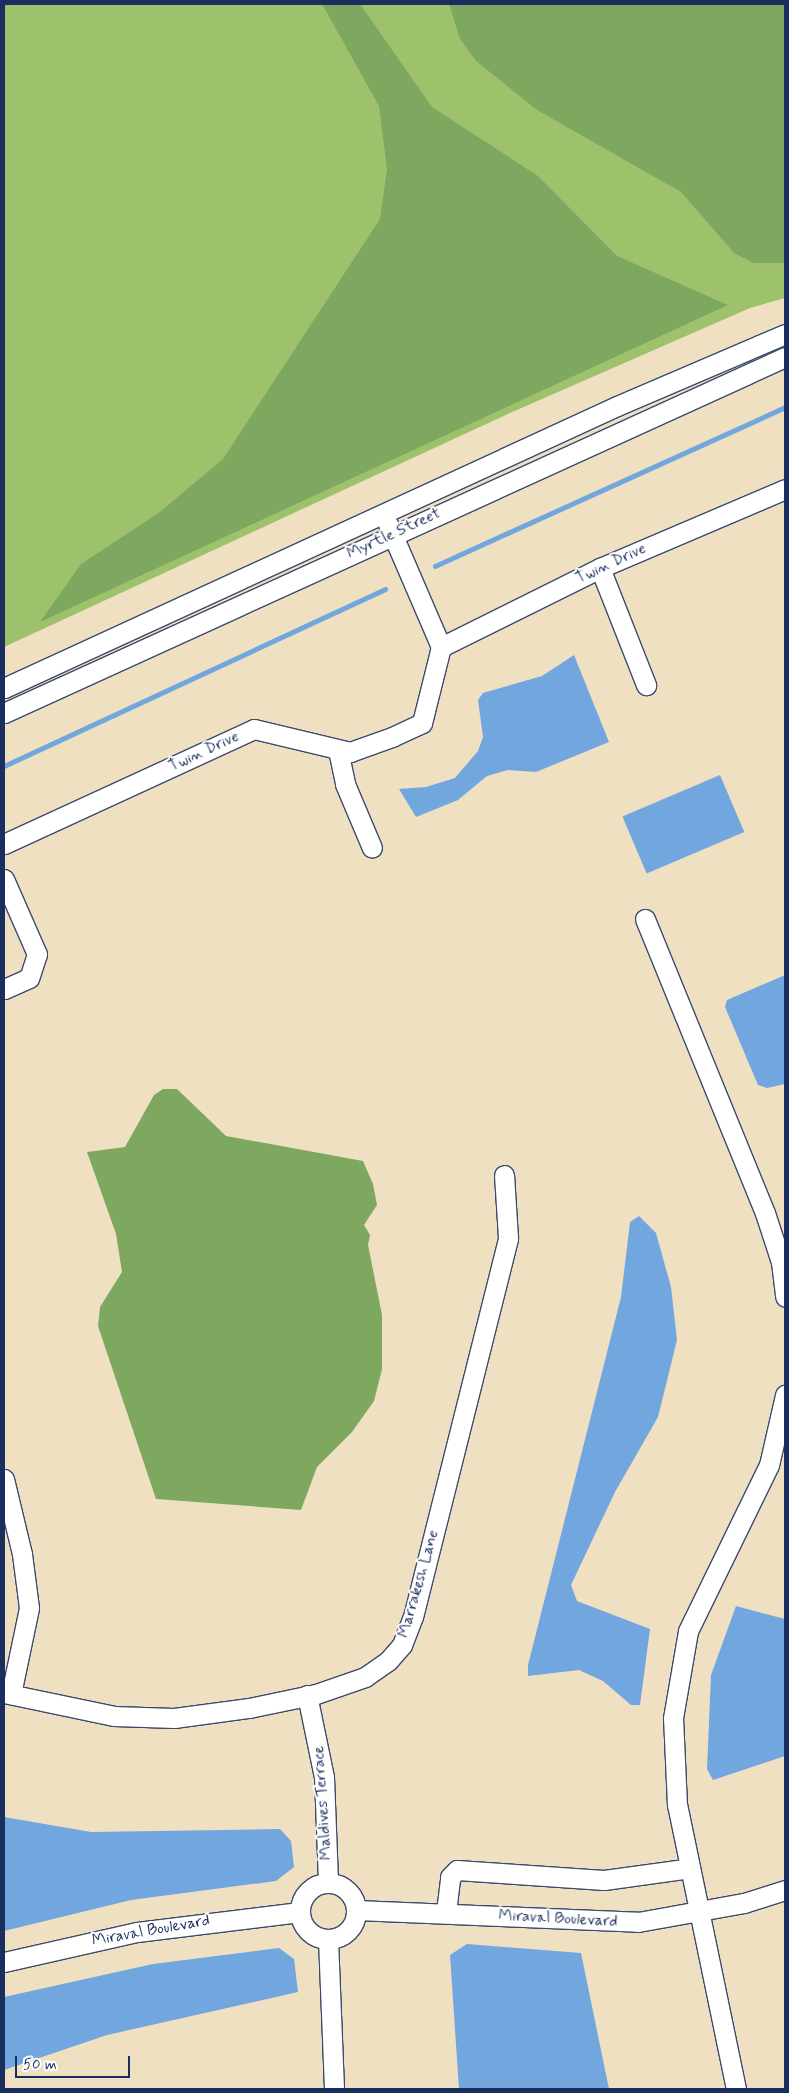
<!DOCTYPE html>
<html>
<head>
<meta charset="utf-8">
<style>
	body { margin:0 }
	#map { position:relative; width:789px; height:2093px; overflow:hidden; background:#f0e0c2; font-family:Mynerve,sans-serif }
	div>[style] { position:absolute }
	.green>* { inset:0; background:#9ec26c }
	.forest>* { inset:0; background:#7ea860 }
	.water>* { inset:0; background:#71a6de; transform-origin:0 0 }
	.stream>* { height:4.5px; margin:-2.25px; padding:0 2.25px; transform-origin:2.25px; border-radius:2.25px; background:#71a6de }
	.roads { filter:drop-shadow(1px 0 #3b4a6d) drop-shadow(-1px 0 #3b4a6d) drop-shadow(0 1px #3b4a6d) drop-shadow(0 -1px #3b4a6d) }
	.minor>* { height:19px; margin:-9.5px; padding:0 9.5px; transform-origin:9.5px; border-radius:9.5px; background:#fff }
	.minor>.ring { margin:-9.5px; padding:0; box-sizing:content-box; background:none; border:19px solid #fff; border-radius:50% }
	span { translate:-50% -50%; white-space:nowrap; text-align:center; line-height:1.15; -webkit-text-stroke:4px #fff; paint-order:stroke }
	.street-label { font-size:16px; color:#1b2f5e }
	.frame { position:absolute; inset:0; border:5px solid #1b2f5e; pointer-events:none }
	.scale { position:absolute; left:15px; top:2056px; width:115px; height:22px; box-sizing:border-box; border:2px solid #1b2f5e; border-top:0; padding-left:6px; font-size:15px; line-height:18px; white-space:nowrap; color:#1b2f5e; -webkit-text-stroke:4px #fff; paint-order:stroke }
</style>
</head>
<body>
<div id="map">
	<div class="green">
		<i style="clip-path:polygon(4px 4px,785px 4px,785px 298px,750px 308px,510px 413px,4px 647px)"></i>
	</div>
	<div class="forest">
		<i style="clip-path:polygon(322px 4px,360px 4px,432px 107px,538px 176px,617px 256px,728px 305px,40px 622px,81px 564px,160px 512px,223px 459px,380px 219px,387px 169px,379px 106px)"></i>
		<i style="clip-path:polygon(449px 4px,785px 4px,785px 263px,753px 263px,734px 253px,681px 192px,537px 110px,476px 61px,460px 39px)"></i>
		<i style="clip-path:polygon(163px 1089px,177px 1089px,226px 1136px,363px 1161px,373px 1184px,377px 1205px,364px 1225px,370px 1235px,368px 1245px,382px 1315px,382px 1369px,374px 1401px,352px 1432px,317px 1467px,301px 1510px,156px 1499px,98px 1326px,100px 1307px,122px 1272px,116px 1234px,87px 1152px,125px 1147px,154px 1095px)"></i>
	</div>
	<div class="water">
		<i style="clip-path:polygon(574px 655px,609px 742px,536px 772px,508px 770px,487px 776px,458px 800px,416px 817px,399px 789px,426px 787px,455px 778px,478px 751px,483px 737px,478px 700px,483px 693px,542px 676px)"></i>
		<i style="left:720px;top:775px;width:62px;height:106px;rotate:67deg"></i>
		<i style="clip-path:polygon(785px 975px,785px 1084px,767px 1088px,758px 1085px,725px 1007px,727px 1000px)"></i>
		<i style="clip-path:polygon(639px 1216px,656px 1233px,671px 1287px,677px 1340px,658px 1417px,615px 1492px,571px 1585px,577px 1601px,650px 1629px,640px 1705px,631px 1705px,603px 1681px,579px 1670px,528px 1676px,528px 1665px,621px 1297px,630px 1222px)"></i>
		<i style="clip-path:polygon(736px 1606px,785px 1619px,785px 1756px,713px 1780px,707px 1769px,711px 1675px)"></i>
		<i style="clip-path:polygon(4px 1817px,91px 1832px,280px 1829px,291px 1841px,294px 1867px,276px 1881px,131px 1900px,4px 1931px)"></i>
		<i style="clip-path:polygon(467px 1944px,581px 1953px,609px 2089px,459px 2089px,450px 1955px)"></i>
		<i style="clip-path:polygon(279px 1948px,294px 1959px,298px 1992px,107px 2035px,4px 2070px,4px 1997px,153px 1964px)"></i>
	</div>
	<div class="stream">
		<i style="left:435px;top:566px;width:384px;rotate:-24.4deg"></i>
		<i style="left:4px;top:766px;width:420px;rotate:-24.9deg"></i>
	</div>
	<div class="roads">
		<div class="minor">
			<i style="left:388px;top:524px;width:134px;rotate:66.7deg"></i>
			<i style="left:600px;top:568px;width:126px;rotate:68.5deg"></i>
			<i style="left:4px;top:688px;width:675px;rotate:-24.7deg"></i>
			<i style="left:617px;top:406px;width:183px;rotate:-23.2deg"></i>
			<i style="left:4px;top:713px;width:858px;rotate:-24.5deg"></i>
			<i style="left:338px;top:750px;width:35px;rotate:78deg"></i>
			<i style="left:345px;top:784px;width:69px;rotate:67.1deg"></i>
			<i style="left:4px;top:844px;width:275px;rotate:-24.7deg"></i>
			<i style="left:254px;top:729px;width:99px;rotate:13.5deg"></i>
			<i style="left:350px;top:752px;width:45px;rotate:-19.7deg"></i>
			<i style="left:392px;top:737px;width:33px;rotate:-25deg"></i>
			<i style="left:422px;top:723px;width:78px;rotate:-76deg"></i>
			<i style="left:441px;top:647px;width:178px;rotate:-26.4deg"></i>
			<i style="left:600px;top:568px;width:201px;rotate:-23.1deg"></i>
			<i style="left:4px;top:879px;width:82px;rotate:66.3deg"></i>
			<i style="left:37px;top:954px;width:25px;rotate:108deg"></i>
			<i style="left:29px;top:978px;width:27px;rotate:156deg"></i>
			<i style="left:645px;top:919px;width:318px;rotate:67.8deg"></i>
			<i style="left:765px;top:1213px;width:52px;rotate:71.9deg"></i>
			<i style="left:781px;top:1262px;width:35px;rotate:83deg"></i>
			<i style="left:4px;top:1479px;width:77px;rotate:76.5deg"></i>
			<i style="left:22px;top:1554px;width:54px;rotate:82.6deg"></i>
			<i style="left:29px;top:1608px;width:88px;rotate:101.8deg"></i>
			<i style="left:4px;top:1693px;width:112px;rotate:11.8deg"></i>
			<i style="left:114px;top:1716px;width:60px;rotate:1.9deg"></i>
			<i style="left:174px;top:1718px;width:76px;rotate:-7.6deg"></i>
			<i style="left:249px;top:1708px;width:68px;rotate:-11.8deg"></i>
			<i style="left:316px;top:1694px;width:52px;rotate:-19.1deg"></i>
			<i style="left:365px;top:1677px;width:28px;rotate:-35deg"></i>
			<i style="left:388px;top:1661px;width:21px;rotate:-49deg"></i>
			<i style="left:402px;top:1645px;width:30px;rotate:-69deg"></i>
			<i style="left:413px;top:1617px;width:391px;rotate:-75.9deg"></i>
			<i style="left:508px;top:1238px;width:63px;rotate:-93.6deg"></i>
			<i style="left:307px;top:1695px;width:84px;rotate:78.3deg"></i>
			<i style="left:324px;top:1777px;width:106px;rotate:87.8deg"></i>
			<i class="ring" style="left:300px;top:1883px;width:37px;height:37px"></i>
			<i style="left:356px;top:1910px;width:282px;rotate:2.4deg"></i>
			<i style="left:638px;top:1922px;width:108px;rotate:-10.2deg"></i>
			<i style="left:744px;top:1903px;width:43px;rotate:-17.6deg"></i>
			<i style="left:446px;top:1912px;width:35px;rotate:-83deg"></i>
			<i style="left:450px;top:1877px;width:10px;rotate:-45deg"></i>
			<i style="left:457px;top:1870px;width:147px;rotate:3.9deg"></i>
			<i style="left:604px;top:1880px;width:87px;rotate:-7.9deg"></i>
			<i style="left:328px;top:1939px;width:150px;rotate:87.7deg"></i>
			<i style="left:4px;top:1962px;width:136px;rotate:-12.7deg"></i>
			<i style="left:137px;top:1932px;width:164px;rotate:-7deg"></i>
			<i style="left:736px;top:2089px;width:290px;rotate:-101.7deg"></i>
			<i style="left:677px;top:1805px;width:87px;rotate:-92.6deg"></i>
			<i style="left:673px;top:1718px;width:88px;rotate:-80.2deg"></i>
			<i style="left:688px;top:1631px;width:185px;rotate:-64deg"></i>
			<i style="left:769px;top:1465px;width:72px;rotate:-77.1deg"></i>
		</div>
	</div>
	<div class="street-label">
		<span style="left:394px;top:534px;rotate:-25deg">Myrtle Street</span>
		<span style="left:611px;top:564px;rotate:-25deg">Twin Drive</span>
		<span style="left:204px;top:752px;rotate:-25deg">Twin Drive</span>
		<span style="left:419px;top:1584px;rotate:-74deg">Marrakesh Lane</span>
		<span style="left:323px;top:1803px;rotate:-94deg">Maldives Terrace</span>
		<span style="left:558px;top:1919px;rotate:3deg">Miraval Boulevard</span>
		<span style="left:151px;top:1931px;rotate:-10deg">Miraval Boulevard</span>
	</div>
	<div class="frame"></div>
	<div class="scale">50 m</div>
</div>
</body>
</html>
